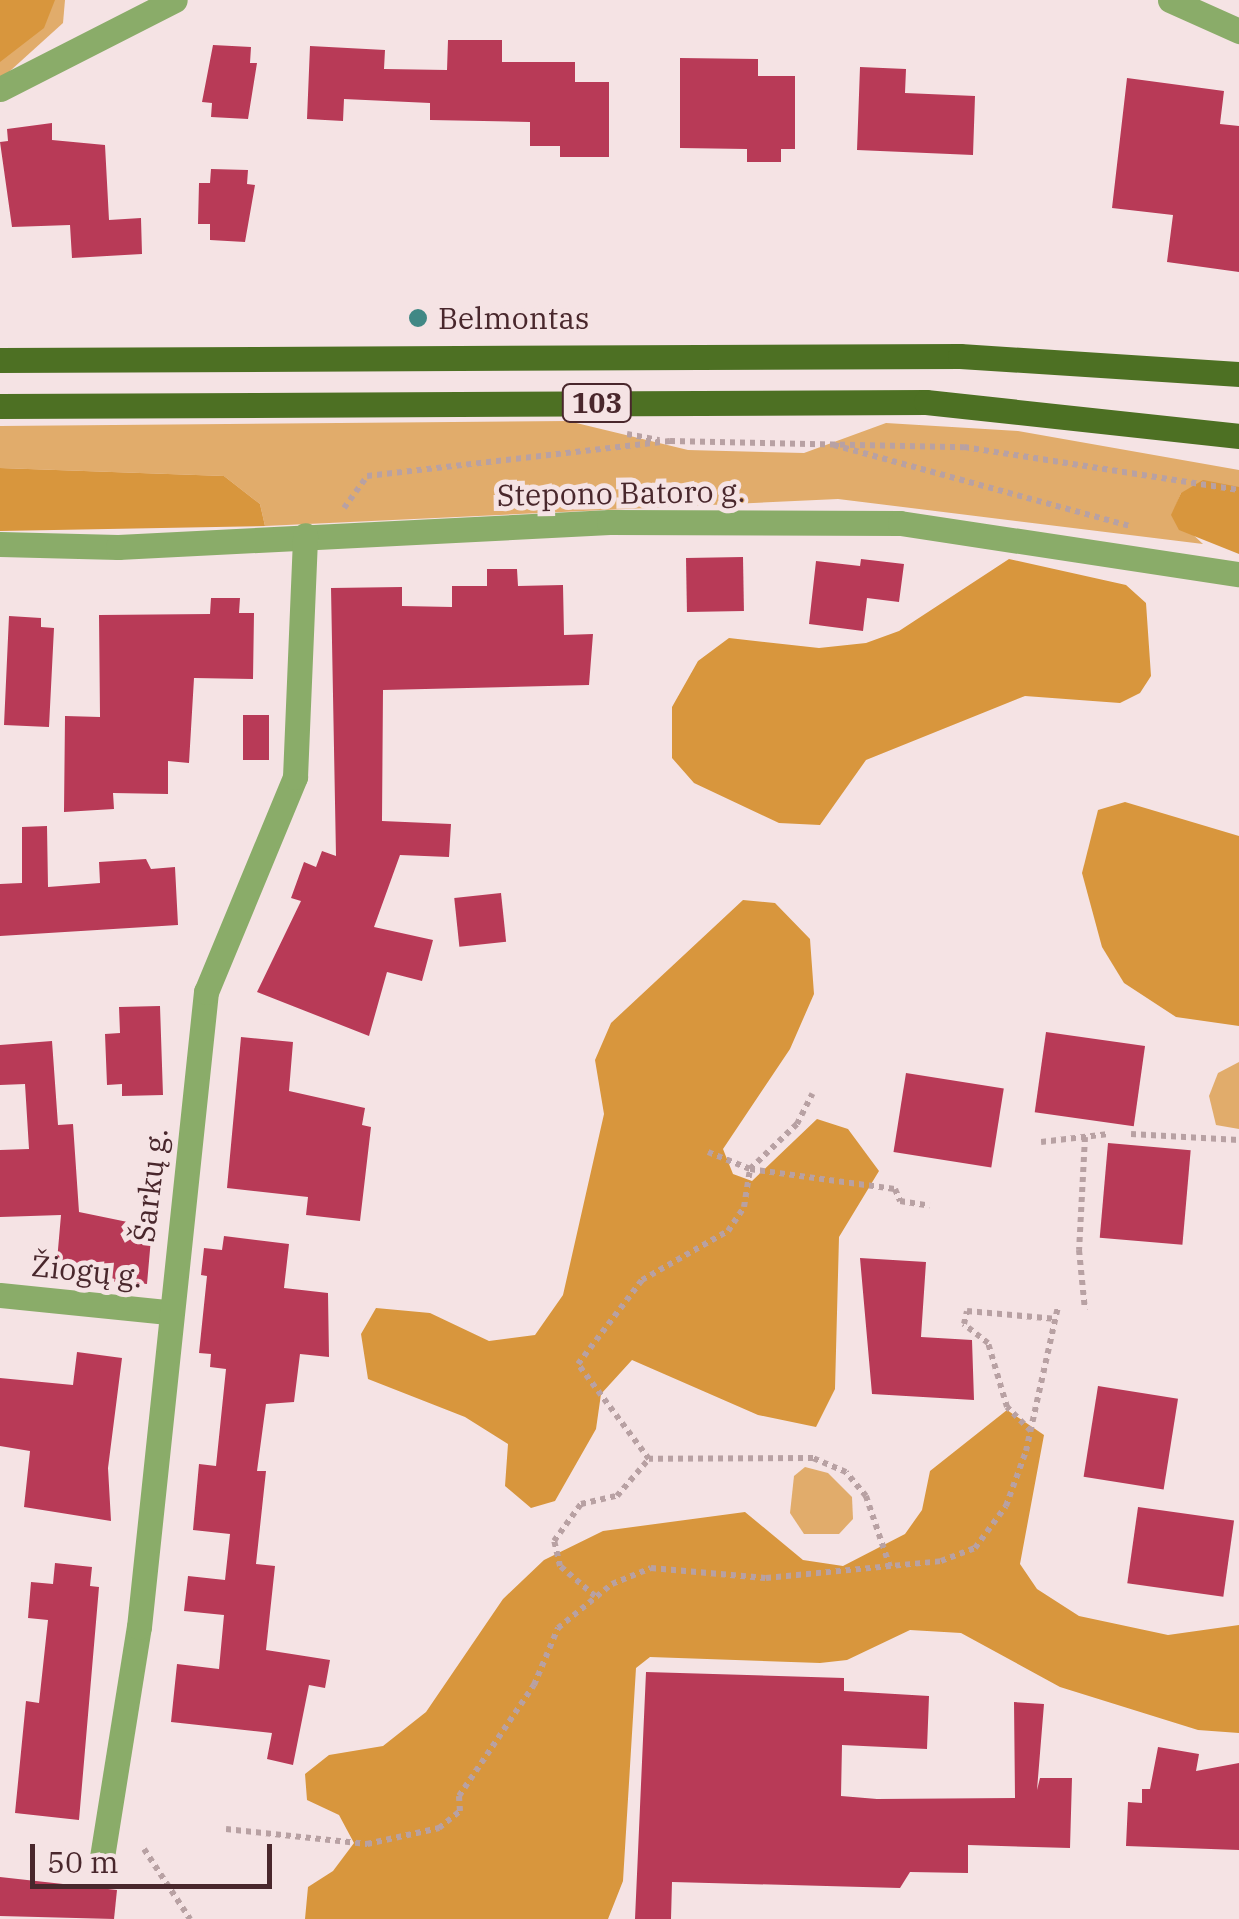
<!DOCTYPE html>
<html>
<head>
<meta charset="utf-8">
<style>
	body { margin:0 }
	#map { position:relative; width:1239px; height:1919px; overflow:hidden; background:#f5e3e4; font-family:"IBM Plex Serif",serif }
	div>[style] { position:absolute }
	.green>* { inset:0; background:#e1ac6b }
	.forest>* { inset:0; background:#d8963d }
	.building>* { inset:0; background:#b83a57; transform-origin:0 0 }
	.path>* { height:6px; margin-top:-3px; transform-origin:0; background:repeating-linear-gradient(90deg,#b8a1a3 0 5px,transparent 0 10px) }
	.minor>* { height:25px; margin:-12.5px; padding:0 12.5px; transform-origin:12.5px; border-radius:12.5px; background:#8aac69 }
	.major>* { height:25px; margin:-12.5px; padding:0 12.5px; transform-origin:12.5px; border-radius:12.5px; background:#4d7023 }
	.dots>* { width:28px; height:28px; translate:-50% -50%; box-sizing:border-box; border:5px solid #f5e3e4; border-radius:50% }
	span { translate:-50% -50%; white-space:nowrap; text-align:center; line-height:1.15; -webkit-text-stroke:10px #f5e3e4; paint-order:stroke }
	.shield-label span { padding:2px 8px; background:#f5e3e4; border:2px solid; border-radius:8px; -webkit-text-stroke-width:0 }
	.shield-label { font-size:28px; color:#49272c; font-weight:700 }
	.poi-label { font-size:30px; color:#49272c }
	.left { translate:0 -50%; text-align:left }
	.street-label { font-size:30px; color:#49272c }
	.scale { position:absolute; left:30px; top:1844px; width:242px; height:45px; box-sizing:border-box; border:5px solid #49272c; border-top:0; padding-left:12px; font-size:30px; line-height:35px; white-space:nowrap; color:#49272c; -webkit-text-stroke:8px #f5e3e4; paint-order:stroke }
</style>
</head>
<body>
<div id="map">
	<div class="green">
		<i style="clip-path:polygon(0 0,65px 0,63px 23px,0 80px)"></i>
		<i style="clip-path:polygon(568px 421px,688px 450px,804px 453px,886px 423px,1018px 431px,1239px 470px,1239px 487px,1181px 493px,1172px 515px,1203px 544px,838px 499px,265px 526px,260px 504px,224px 476px,0 468px,0 426px)"></i>
		<i style="clip-path:polygon(1239px 1062px,1239px 1129px,1216px 1125px,1209px 1096px,1218px 1073px)"></i>
		<i style="clip-path:polygon(805px 1467px,828px 1473px,852px 1497px,853px 1519px,839px 1534px,804px 1534px,790px 1513px,794px 1476px)"></i>
	</div>
	<div class="forest">
		<i style="clip-path:polygon(0 0,55px 0,44px 28px,0 62px)"></i>
		<i style="clip-path:polygon(0 468px,224px 476px,260px 504px,265px 526px,0 531px)"></i>
		<i style="clip-path:polygon(1203px 480px,1239px 487px,1239px 554px,1179px 530px,1171px 515px,1181px 493px)"></i>
		<i style="clip-path:polygon(1009px 559px,1126px 585px,1146px 603px,1151px 676px,1140px 693px,1120px 703px,1025px 696px,866px 760px,820px 825px,779px 823px,694px 783px,672px 758px,672px 707px,698px 661px,729px 638px,819px 648px,866px 643px,899px 631px)"></i>
		<i style="clip-path:polygon(1125px 802px,1239px 836px,1239px 1026px,1176px 1017px,1124px 983px,1102px 947px,1082px 873px,1098px 810px)"></i>
		<i style="clip-path:polygon(743px 900px,775px 903px,810px 939px,814px 994px,790px 1049px,723px 1149px,733px 1174px,752px 1181px,817px 1119px,848px 1129px,879px 1171px,839px 1237px,835px 1389px,816px 1427px,758px 1415px,632px 1360px,601px 1394px,596px 1429px,555px 1501px,531px 1508px,505px 1486px,508px 1444px,465px 1417px,368px 1379px,361px 1334px,376px 1308px,430px 1313px,489px 1341px,535px 1335px,563px 1295px,604px 1114px,595px 1060px,611px 1023px)"></i>
		<i style="clip-path:polygon(1007px 1410px,1044px 1435px,1020px 1564px,1037px 1589px,1079px 1616px,1168px 1635px,1239px 1625px,1239px 1733px,1198px 1730px,1060px 1687px,961px 1633px,910px 1630px,847px 1660px,820px 1663px,650px 1657px,636px 1668px,623px 1881px,608px 1919px,305px 1919px,308px 1887px,333px 1871px,354px 1843px,339px 1815px,307px 1800px,305px 1774px,329px 1755px,383px 1746px,426px 1712px,503px 1599px,544px 1560px,603px 1531px,745px 1512px,803px 1560px,843px 1566px,905px 1534px,922px 1510px,930px 1471px)"></i>
	</div>
	<div class="building">
		<i style="clip-path:polygon(448px 40px,502px 40px,502px 62px,575px 62px,575px 82px,609px 82px,609px 157px,560px 157px,560px 146px,530px 146px,530px 122px,430px 120px,430px 103px,344px 99px,343px 121px,307px 119px,310px 46px,385px 50px,384px 69px,447px 70px)"></i>
		<i style="clip-path:polygon(213px 45px,251px 47px,250px 63px,257px 63px,248px 119px,211px 117px,212px 103px,202px 102px)"></i>
		<i style="clip-path:polygon(680px 58px,758px 59px,758px 76px,795px 76px,795px 149px,781px 149px,781px 162px,747px 162px,747px 149px,680px 148px)"></i>
		<i style="clip-path:polygon(860px 67px,906px 69px,905px 93px,975px 96px,973px 155px,857px 150px)"></i>
		<i style="clip-path:polygon(1127px 78px,1224px 91px,1220px 124px,1239px 126px,1239px 272px,1167px 262px,1173px 215px,1112px 208px)"></i>
		<i style="clip-path:polygon(52px 123px,52px 140px,105px 145px,109px 220px,141px 218px,142px 254px,72px 258px,70px 225px,12px 227px,0 142px,8px 141px,7px 129px)"></i>
		<i style="clip-path:polygon(211px 169px,248px 170px,247px 184px,255px 185px,245px 242px,210px 240px,210px 224px,198px 224px,199px 183px,210px 183px)"></i>
		<i style="left:743px;top:557px;width:54px;height:57px;rotate:89deg"></i>
		<i style="clip-path:polygon(861px 559px,904px 564px,899px 602px,867px 598px,863px 631px,809px 624px,816px 561px,860px 566px)"></i>
		<i style="clip-path:polygon(487px 569px,517px 569px,518px 586px,563px 585px,564px 635px,593px 634px,589px 685px,383px 690px,382px 821px,451px 824px,449px 857px,400px 855px,374px 927px,433px 940px,422px 981px,387px 972px,369px 1036px,257px 992px,301px 901px,291px 898px,304px 862px,316px 867px,322px 851px,336px 856px,331px 588px,402px 587px,402px 606px,452px 607px,452px 586px,487px 586px)"></i>
		<i style="clip-path:polygon(211px 598px,240px 598px,239px 613px,254px 613px,253px 679px,194px 678px,189px 763px,168px 761px,168px 794px,113px 793px,114px 809px,64px 812px,65px 716px,100px 717px,99px 615px,210px 614px)"></i>
		<i style="clip-path:polygon(9px 616px,41px 618px,41px 627px,54px 628px,49px 727px,4px 725px)"></i>
		<i style="left:243px;top:715px;width:26px;height:45px"></i>
		<i style="clip-path:polygon(47px 826px,48px 887px,100px 883px,99px 862px,146px 859px,151px 869px,175px 867px,178px 925px,0 936px,0 884px,22px 883px,22px 827px)"></i>
		<i style="left:501px;top:893px;width:49px;height:47px;rotate:84deg"></i>
		<i style="clip-path:polygon(160px 1006px,163px 1095px,122px 1096px,122px 1084px,107px 1085px,105px 1034px,120px 1033px,119px 1007px)"></i>
		<i style="left:1046px;top:1032px;width:100px;height:81px;rotate:8deg"></i>
		<i style="clip-path:polygon(241px 1037px,293px 1042px,289px 1091px,365px 1108px,362px 1125px,371px 1127px,360px 1221px,306px 1215px,308px 1197px,227px 1188px)"></i>
		<i style="clip-path:polygon(52px 1041px,58px 1125px,73px 1124px,79px 1212px,152px 1227px,147px 1284px,105px 1281px,106px 1266px,57px 1261px,61px 1215px,0 1217px,0 1150px,29px 1149px,25px 1084px,0 1085px,0 1045px)"></i>
		<i style="left:906px;top:1073px;width:99px;height:80px;rotate:9deg"></i>
		<i style="left:1108px;top:1143px;width:83px;height:95px;rotate:5deg"></i>
		<i style="clip-path:polygon(224px 1236px,289px 1244px,284px 1288px,328px 1293px,329px 1357px,300px 1354px,294px 1402px,266px 1404px,257px 1471px,266px 1471px,256px 1564px,275px 1566px,266px 1650px,330px 1660px,325px 1688px,309px 1685px,293px 1765px,267px 1759px,272px 1733px,171px 1722px,177px 1664px,219px 1669px,224px 1615px,184px 1611px,188px 1576px,225px 1580px,230px 1534px,193px 1530px,199px 1464px,216px 1466px,226px 1369px,210px 1367px,211px 1354px,199px 1353px,207px 1276px,201px 1275px,204px 1248px,222px 1250px)"></i>
		<i style="clip-path:polygon(860px 1258px,926px 1262px,921px 1337px,972px 1340px,974px 1400px,872px 1394px)"></i>
		<i style="clip-path:polygon(77px 1352px,122px 1358px,108px 1468px,111px 1521px,24px 1507px,30px 1451px,0 1446px,0 1378px,73px 1385px)"></i>
		<i style="left:1098px;top:1386px;width:81px;height:92px;rotate:9deg"></i>
		<i style="left:1138px;top:1507px;width:97px;height:77px;rotate:8deg"></i>
		<i style="clip-path:polygon(55px 1563px,92px 1567px,90px 1586px,99px 1587px,79px 1820px,15px 1813px,26px 1701px,39px 1703px,48px 1620px,28px 1618px,31px 1582px,53px 1584px)"></i>
		<i style="clip-path:polygon(646px 1672px,844px 1678px,844px 1691px,929px 1696px,927px 1749px,842px 1745px,841px 1796px,877px 1799px,1015px 1798px,1014px 1702px,1044px 1704px,1037px 1790px,1040px 1778px,1072px 1778px,1070px 1848px,968px 1845px,968px 1873px,910px 1872px,900px 1888px,672px 1882px,671px 1919px,635px 1919px)"></i>
		<i style="clip-path:polygon(1158px 1747px,1199px 1754px,1196px 1771px,1239px 1763px,1239px 1850px,1126px 1846px,1128px 1802px,1142px 1803px,1142px 1789px,1150px 1789px)"></i>
		<i style="clip-path:polygon(0 1877px,117px 1890px,114px 1919px,0 1916px)"></i>
	</div>
	<div class="path">
		<i style="left:582px;top:317px;width:15px;rotate:86deg"></i>
		<i style="left:627px;top:434px;width:33px;rotate:11deg"></i>
		<i style="left:834px;top:445px;width:308px;rotate:15.3deg"></i>
		<i style="left:344px;top:508px;width:39px;rotate:-54deg"></i>
		<i style="left:367px;top:476px;width:305px;rotate:-6.6deg"></i>
		<i style="left:670px;top:441px;width:294px;rotate:1.2deg"></i>
		<i style="left:964px;top:447px;width:278px;rotate:8.9deg"></i>
		<i style="left:1131px;top:1134px;width:108px;rotate:3.2deg"></i>
		<i style="left:1085px;top:1137px;width:113px;rotate:93deg"></i>
		<i style="left:1079px;top:1250px;width:60px;rotate:84.3deg"></i>
		<i style="left:1041px;top:1142px;width:68px;rotate:-6.7deg"></i>
		<i style="left:708px;top:1152px;width:45px;rotate:22deg"></i>
		<i style="left:750px;top:1169px;width:65px;rotate:-43.8deg"></i>
		<i style="left:797px;top:1124px;width:34px;rotate:-63deg"></i>
		<i style="left:1031px;top:1431px;width:34px;rotate:-135deg"></i>
		<i style="left:1007px;top:1407px;width:67px;rotate:-106.5deg"></i>
		<i style="left:988px;top:1343px;width:31px;rotate:-142deg"></i>
		<i style="left:964px;top:1324px;width:13px;rotate:-77deg"></i>
		<i style="left:967px;top:1311px;width:90px;rotate:5.1deg"></i>
		<i style="left:890px;top:1567px;width:75px;rotate:-108.7deg"></i>
		<i style="left:866px;top:1496px;width:31px;rotate:-130deg"></i>
		<i style="left:846px;top:1472px;width:36px;rotate:-157deg"></i>
		<i style="left:813px;top:1458px;width:164px;rotate:179.7deg"></i>
		<i style="left:649px;top:1459px;width:119px;rotate:-126.8deg"></i>
		<i style="left:578px;top:1364px;width:106px;rotate:-52.7deg"></i>
		<i style="left:642px;top:1280px;width:99px;rotate:-29.7deg"></i>
		<i style="left:728px;top:1231px;width:29px;rotate:-56deg"></i>
		<i style="left:744px;top:1207px;width:38px;rotate:-81deg"></i>
		<i style="left:750px;top:1169px;width:146px;rotate:7.9deg"></i>
		<i style="left:895px;top:1189px;width:13px;rotate:67deg"></i>
		<i style="left:900px;top:1201px;width:30px;rotate:9deg"></i>
		<i style="left:595px;top:1596px;width:46px;rotate:-139.4deg"></i>
		<i style="left:560px;top:1566px;width:26px;rotate:-103deg"></i>
		<i style="left:554px;top:1541px;width:46px;rotate:-53.9deg"></i>
		<i style="left:581px;top:1504px;width:37px;rotate:-13deg"></i>
		<i style="left:617px;top:1496px;width:48px;rotate:-49.3deg"></i>
		<i style="left:226px;top:1829px;width:142px;rotate:6.1deg"></i>
		<i style="left:367px;top:1844px;width:74px;rotate:-12.5deg"></i>
		<i style="left:439px;top:1828px;width:27px;rotate:-39deg"></i>
		<i style="left:460px;top:1811px;width:15px;rotate:-94deg"></i>
		<i style="left:459px;top:1796px;width:134px;rotate:-56deg"></i>
		<i style="left:534px;top:1685px;width:62px;rotate:-67.2deg"></i>
		<i style="left:558px;top:1628px;width:70px;rotate:-39.2deg"></i>
		<i style="left:612px;top:1584px;width:42px;rotate:-22.3deg"></i>
		<i style="left:651px;top:1568px;width:115px;rotate:5deg"></i>
		<i style="left:766px;top:1578px;width:176px;rotate:-5.5deg"></i>
		<i style="left:941px;top:1561px;width:36px;rotate:-21deg"></i>
		<i style="left:975px;top:1548px;width:52px;rotate:-53.6deg"></i>
		<i style="left:1006px;top:1506px;width:59px;rotate:-70deg"></i>
		<i style="left:1026px;top:1451px;width:148px;rotate:-77.5deg"></i>
		<i style="left:144px;top:1849px;width:84px;rotate:56.7deg"></i>
	</div>
	<div class="minor">
		<i style="left:1170px;top:0;width:76px;rotate:24.2deg"></i>
		<i style="left:0;top:89px;width:196px;rotate:-27deg"></i>
		<i style="left:0;top:544px;width:118px;rotate:1.5deg"></i>
		<i style="left:118px;top:547px;width:492px;rotate:-2.9deg"></i>
		<i style="left:609px;top:522px;width:291px;rotate:0.2deg"></i>
		<i style="left:900px;top:523px;width:343px;rotate:8.6deg"></i>
		<i style="left:0;top:1295px;width:169px;rotate:5.8deg"></i>
		<i style="left:102px;top:1857px;width:233px;rotate:-80.9deg"></i>
		<i style="left:139px;top:1627px;width:639px;rotate:-83.98deg"></i>
		<i style="left:206px;top:992px;width:233px;rotate:-67.5deg"></i>
		<i style="left:295px;top:777px;width:242px;rotate:-87.6deg"></i>
	</div>
	<div class="major">
		<i style="left:0;top:360px;width:960px;rotate:-0.24deg"></i>
		<i style="left:960px;top:356px;width:280px;rotate:3.7deg"></i>
		<i style="left:0;top:406px;width:926px;rotate:-0.25deg"></i>
		<i style="left:926px;top:402px;width:315px;rotate:6.2deg"></i>
	</div>
	<div class="dots">
		<i style="left:418px;top:318px;background:#418885"></i>
	</div>
	<div class="shield-label">
		<span style="left:597px;top:403px">103</span>
	</div>
	<div class="poi-label">
		<span class="left" style="left:438px;top:318px">Belmontas</span>
	</div>
	<div class="street-label">
		<span style="left:621px;top:493px;rotate:-1deg">Stepono Batoro g.</span>
		<span style="left:150px;top:1185px;rotate:-83deg">Šarkų g.</span>
		<span style="left:87px;top:1271px;rotate:6deg">Žiogų g.</span>
	</div>
	<div class="scale">50 m</div>
</div>
</body>
</html>
